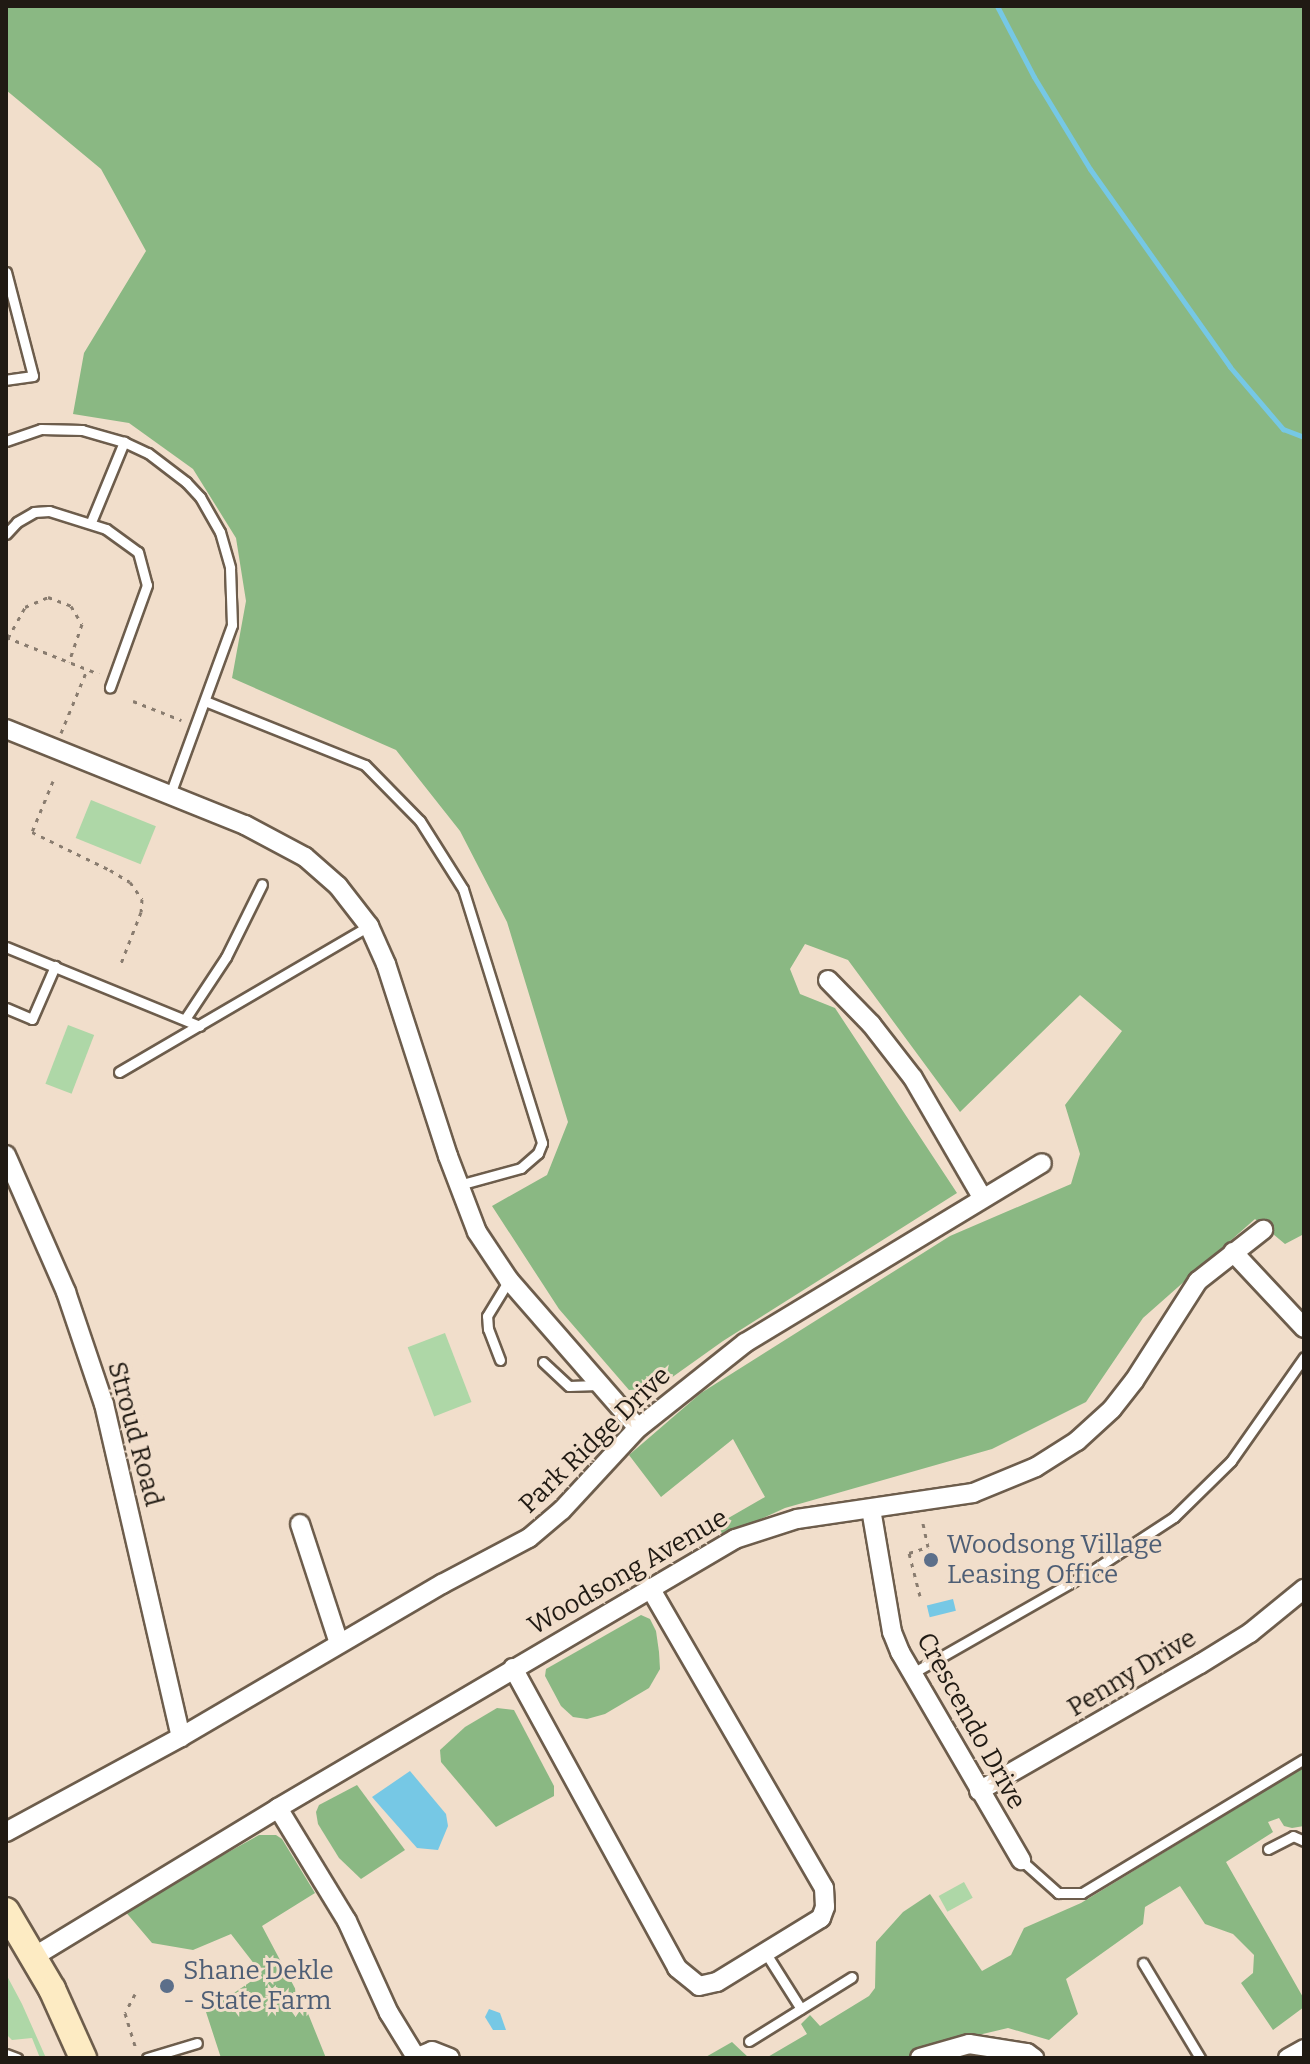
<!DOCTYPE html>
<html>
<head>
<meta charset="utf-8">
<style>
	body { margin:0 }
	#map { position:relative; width:1310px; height:2064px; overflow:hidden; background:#f1decb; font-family:Bitter,serif }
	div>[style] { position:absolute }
	.green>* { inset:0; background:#aed7a7; transform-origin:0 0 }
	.forest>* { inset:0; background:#8ab883 }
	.water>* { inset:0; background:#76c8e5; transform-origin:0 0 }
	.stream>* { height:5px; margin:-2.5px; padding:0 2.5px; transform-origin:2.5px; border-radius:2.5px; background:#76c8e5 }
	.path>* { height:3px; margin-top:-1.5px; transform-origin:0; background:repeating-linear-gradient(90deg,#897c6f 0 4px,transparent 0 10px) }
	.roads { filter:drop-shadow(2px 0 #6d5d4c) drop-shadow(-2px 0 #6d5d4c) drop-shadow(0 2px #6d5d4c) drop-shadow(0 -2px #6d5d4c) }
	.service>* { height:9px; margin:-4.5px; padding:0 4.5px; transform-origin:4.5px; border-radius:4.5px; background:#fff }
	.minor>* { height:18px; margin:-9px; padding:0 9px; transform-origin:9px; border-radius:9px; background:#fff }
	.secondary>* { height:26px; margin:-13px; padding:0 13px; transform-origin:13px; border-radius:13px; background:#fdebc3 }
	.dots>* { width:22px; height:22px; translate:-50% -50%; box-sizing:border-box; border:4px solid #f1decb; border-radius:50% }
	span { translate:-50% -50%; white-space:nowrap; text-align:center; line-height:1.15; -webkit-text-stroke:6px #f1decb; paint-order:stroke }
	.street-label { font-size:26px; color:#201a13 }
	.service-label { font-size:26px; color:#4e5e75 }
	.left { translate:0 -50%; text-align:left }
	.frame { position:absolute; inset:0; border:8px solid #201a13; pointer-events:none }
</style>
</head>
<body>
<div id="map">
	<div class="green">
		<i style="left:91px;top:800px;width:70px;height:41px;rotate:22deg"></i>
		<i style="left:68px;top:1025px;width:28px;height:63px;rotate:21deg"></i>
		<i style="left:445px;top:1333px;width:74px;height:40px;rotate:69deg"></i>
		<i style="left:964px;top:1882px;width:18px;height:29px;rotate:61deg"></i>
		<i style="clip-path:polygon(6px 1974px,22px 2004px,46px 2058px,40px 2058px,32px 2038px,12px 2040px,6px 2034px)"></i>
	</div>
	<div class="forest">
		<i style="clip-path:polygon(6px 6px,1304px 6px,1304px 1234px,1285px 1244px,1255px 1219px,1143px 1318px,1086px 1402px,992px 1449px,785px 1508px,723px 1536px,718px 1524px,765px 1497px,733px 1439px,661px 1497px,629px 1455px,701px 1393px,950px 1236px,1071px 1184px,1080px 1154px,1065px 1105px,1122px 1031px,1080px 995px,960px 1112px,848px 960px,805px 944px,790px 969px,800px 994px,835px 1008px,957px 1193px,723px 1341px,657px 1388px,629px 1390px,559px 1309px,492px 1206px,547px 1175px,568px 1122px,507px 922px,460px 831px,396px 750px,232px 678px,246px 601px,236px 538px,193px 469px,129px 423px,73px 414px,84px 353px,146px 251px,101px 169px,6px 90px)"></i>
		<i style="clip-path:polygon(641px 1615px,650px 1619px,656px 1631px,659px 1652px,660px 1669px,649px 1688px,605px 1714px,587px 1719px,573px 1717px,561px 1706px,545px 1676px,546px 1669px)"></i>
		<i style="clip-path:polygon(497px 1708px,514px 1710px,554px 1786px,554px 1796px,496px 1827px,441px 1762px,440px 1750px,465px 1727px)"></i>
		<i style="clip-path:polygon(1304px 1767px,1304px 1826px,1292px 1828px,1284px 1826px,1279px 1818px,1268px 1822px,1273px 1832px,1226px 1862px,1304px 1999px,1304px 2007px,1273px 2030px,1241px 1983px,1253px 1973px,1254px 1955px,1233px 1934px,1205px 1924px,1180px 1886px,1145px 1907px,1143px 1924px,1066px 1979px,1078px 2014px,1049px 2040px,1008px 2028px,932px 2046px,908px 2058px,766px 2058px,807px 2034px,801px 2024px,810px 2015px,820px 2026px,869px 1996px,875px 1988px,876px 1942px,903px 1912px,930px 1894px,982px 1971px,1011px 1955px,1024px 1928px,1081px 1903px)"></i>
		<i style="clip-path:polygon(357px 1785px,405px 1850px,361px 1879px,339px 1858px,318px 1824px,316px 1812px,319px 1805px)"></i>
		<i style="clip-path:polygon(259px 1835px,276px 1835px,282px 1839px,315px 1893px,262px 1926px,307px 2011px,326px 2058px,221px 2058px,206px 2012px,262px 1974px,231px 1934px,193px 1950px,152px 1943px,124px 1910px)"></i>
		<i style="clip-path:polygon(732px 2042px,749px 2058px,704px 2058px)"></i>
	</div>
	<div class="water">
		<i style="left:953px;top:1599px;width:12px;height:27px;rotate:76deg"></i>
		<i style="clip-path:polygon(410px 1771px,446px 1814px,448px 1826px,438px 1850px,417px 1848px,372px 1797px)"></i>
		<i style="clip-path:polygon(489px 2009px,500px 2013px,506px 2030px,493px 2030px,485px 2017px)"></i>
	</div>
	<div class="stream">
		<i style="left:997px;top:6px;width:80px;rotate:62.5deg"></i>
		<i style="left:1034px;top:77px;width:108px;rotate:58.7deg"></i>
		<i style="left:1090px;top:169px;width:242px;rotate:54.7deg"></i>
		<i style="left:1230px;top:367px;width:82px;rotate:49.5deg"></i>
		<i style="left:1283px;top:429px;width:22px;rotate:21deg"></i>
	</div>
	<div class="path">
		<i style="left:6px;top:637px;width:100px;rotate:21.7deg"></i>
		<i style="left:8px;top:638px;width:35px;rotate:-61deg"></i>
		<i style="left:25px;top:607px;width:25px;rotate:-23deg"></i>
		<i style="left:48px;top:597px;width:25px;rotate:21deg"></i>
		<i style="left:71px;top:606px;width:21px;rotate:59deg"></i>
		<i style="left:82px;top:624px;width:40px;rotate:108.9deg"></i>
		<i style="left:133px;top:701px;width:52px;rotate:21.6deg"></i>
		<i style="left:61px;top:733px;width:68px;rotate:-67.6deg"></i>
		<i style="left:53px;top:781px;width:55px;rotate:112.4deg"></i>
		<i style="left:32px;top:832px;width:87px;rotate:26deg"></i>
		<i style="left:110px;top:870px;width:23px;rotate:31deg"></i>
		<i style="left:130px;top:882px;width:21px;rotate:55deg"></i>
		<i style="left:142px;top:899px;width:13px;rotate:94deg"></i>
		<i style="left:141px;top:912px;width:58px;rotate:111.3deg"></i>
		<i style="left:920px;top:1596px;width:44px;rotate:-104.3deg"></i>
		<i style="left:909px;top:1553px;width:20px;rotate:-18deg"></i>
		<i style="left:928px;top:1547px;width:25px;rotate:-102deg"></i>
		<i style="left:135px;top:1994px;width:21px;rotate:118deg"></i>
		<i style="left:125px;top:2013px;width:38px;rotate:73deg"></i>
	</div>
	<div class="roads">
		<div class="service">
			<i style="left:6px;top:272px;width:107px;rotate:75.4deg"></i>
			<i style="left:33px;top:376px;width:27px;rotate:172deg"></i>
			<i style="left:6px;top:441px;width:37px;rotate:-19deg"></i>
			<i style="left:41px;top:429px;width:41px;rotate:1.4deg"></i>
			<i style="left:82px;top:430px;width:44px;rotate:15.9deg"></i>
			<i style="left:124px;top:442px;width:26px;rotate:25deg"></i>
			<i style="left:148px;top:453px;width:48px;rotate:37.3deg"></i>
			<i style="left:186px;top:482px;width:21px;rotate:47deg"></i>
			<i style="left:200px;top:497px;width:40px;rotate:60.3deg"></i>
			<i style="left:220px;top:532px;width:37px;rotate:74deg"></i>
			<i style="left:230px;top:568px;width:57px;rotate:88deg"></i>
			<i style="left:232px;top:625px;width:180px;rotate:110.1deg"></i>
			<i style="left:91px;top:522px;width:87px;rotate:-67.6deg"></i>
			<i style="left:6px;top:534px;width:16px;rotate:-47deg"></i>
			<i style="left:17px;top:522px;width:20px;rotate:-30deg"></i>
			<i style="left:34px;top:512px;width:15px;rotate:-4deg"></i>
			<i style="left:49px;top:511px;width:60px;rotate:17.5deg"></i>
			<i style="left:106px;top:529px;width:39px;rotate:36deg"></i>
			<i style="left:138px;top:552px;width:34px;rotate:75deg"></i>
			<i style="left:147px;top:585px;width:109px;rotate:109.9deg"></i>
			<i style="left:205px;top:701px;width:172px;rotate:21.8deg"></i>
			<i style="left:365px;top:765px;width:78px;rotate:45.5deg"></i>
			<i style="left:420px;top:821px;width:80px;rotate:57.7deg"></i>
			<i style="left:463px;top:889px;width:266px;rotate:72.7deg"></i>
			<i style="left:542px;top:1143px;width:11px;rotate:112deg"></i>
			<i style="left:538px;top:1153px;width:23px;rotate:139deg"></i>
			<i style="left:521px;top:1168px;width:64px;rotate:164.7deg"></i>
			<i style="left:6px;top:947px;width:209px;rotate:22.2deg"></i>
			<i style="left:6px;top:1008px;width:28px;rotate:23deg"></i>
			<i style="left:32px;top:1019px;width:58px;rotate:-66.5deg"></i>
			<i style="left:185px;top:1019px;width:74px;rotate:-56.5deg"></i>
			<i style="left:226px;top:957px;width:81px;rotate:-63.7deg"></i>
			<i style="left:119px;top:1072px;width:290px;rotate:-30.3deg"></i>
			<i style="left:500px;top:1360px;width:33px;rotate:-111deg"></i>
			<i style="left:488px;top:1329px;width:13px;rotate:-94deg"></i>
			<i style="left:487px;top:1316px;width:42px;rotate:-58.6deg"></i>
			<i style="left:543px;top:1362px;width:35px;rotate:43deg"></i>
			<i style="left:569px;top:1386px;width:29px;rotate:-2deg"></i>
			<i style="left:911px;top:1674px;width:206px;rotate:-29.7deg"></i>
			<i style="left:1090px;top:1572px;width:100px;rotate:-33.2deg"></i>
			<i style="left:1174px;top:1517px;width:80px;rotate:-44.5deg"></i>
			<i style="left:1231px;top:1461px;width:127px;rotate:-54.9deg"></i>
			<i style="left:1268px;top:1849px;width:28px;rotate:-27deg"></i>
			<i style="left:1293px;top:1836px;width:12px;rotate:24deg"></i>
			<i style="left:1021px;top:1860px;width:50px;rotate:41.7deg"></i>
			<i style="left:1058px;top:1893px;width:24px"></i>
			<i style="left:1082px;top:1893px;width:259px;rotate:-31.1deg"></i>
			<i style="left:765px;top:1952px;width:67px;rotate:57.7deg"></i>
			<i style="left:1143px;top:1963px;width:111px;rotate:59deg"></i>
			<i style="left:749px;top:2041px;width:121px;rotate:-31.9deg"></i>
			<i style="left:6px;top:2054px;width:12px;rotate:20deg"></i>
			<i style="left:147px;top:2058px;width:52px;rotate:-16.7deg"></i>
		</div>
		<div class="minor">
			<i style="left:6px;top:729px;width:258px;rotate:21.9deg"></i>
			<i style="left:245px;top:825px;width:68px;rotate:28.1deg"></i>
			<i style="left:305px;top:857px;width:44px;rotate:41.3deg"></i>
			<i style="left:338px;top:886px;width:51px;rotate:52.2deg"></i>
			<i style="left:369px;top:926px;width:42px;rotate:65.9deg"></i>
			<i style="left:386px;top:964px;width:202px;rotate:72.1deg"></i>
			<i style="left:448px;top:1156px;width:81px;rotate:69.1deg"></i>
			<i style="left:477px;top:1232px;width:58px;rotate:56.3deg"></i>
			<i style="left:509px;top:1280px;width:196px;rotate:48.9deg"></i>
			<i style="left:828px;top:980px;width:62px;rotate:45.7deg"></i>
			<i style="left:871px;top:1024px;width:68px;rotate:52.1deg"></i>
			<i style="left:913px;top:1078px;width:138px;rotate:59.9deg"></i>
			<i style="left:6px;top:1155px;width:150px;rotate:66.3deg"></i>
			<i style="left:66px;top:1292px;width:118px;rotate:71.3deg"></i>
			<i style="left:104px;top:1404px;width:342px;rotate:77deg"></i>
			<i style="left:1233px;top:1252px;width:104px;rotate:46.9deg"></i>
			<i style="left:871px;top:1509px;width:125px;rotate:80.3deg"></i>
			<i style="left:892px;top:1632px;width:22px;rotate:68deg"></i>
			<i style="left:900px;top:1652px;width:241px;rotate:59.8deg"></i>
			<i style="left:300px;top:1524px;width:125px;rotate:71.9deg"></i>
			<i style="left:513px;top:1668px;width:342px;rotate:61.3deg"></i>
			<i style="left:677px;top:1968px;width:28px;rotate:39deg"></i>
			<i style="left:699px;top:1986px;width:18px;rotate:-13deg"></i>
			<i style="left:717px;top:1982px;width:122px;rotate:-31.6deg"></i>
			<i style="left:821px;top:1918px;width:12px;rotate:-70deg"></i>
			<i style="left:825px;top:1907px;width:19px;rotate:-93deg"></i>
			<i style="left:824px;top:1888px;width:347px;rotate:-120.1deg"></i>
			<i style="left:979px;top:1791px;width:255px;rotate:-29.9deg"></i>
			<i style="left:1200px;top:1664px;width:59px;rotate:-31.8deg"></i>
			<i style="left:1250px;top:1633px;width:70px;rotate:-39.2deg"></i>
			<i style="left:278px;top:1808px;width:132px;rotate:58.6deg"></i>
			<i style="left:347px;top:1921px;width:101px;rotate:65.5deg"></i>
			<i style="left:389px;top:2013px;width:52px;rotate:58.5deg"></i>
			<i style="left:6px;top:1832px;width:199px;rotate:-28.5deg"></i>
			<i style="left:181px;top:1737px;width:303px;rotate:-30.4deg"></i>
			<i style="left:442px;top:1584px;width:98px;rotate:-27.9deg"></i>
			<i style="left:529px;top:1538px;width:43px;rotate:-40.3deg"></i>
			<i style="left:562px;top:1510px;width:112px;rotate:-47.2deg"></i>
			<i style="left:638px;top:1428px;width:137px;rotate:-38.5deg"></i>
			<i style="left:745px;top:1343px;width:347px;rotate:-31.2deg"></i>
			<i style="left:35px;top:1956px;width:285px;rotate:-31.3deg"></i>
			<i style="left:278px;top:1808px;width:530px;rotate:-30.48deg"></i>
			<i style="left:735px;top:1539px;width:65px;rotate:-17.9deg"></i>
			<i style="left:797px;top:1519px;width:178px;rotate:-8.4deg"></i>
			<i style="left:973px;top:1493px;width:68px;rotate:-22.4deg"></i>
			<i style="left:1036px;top:1467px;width:49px;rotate:-32.4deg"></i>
			<i style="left:1077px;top:1441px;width:47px;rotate:-42.4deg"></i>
			<i style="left:1112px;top:1409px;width:36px;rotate:-52deg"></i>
			<i style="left:1134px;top:1381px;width:119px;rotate:-57.4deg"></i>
			<i style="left:1198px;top:1281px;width:83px;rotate:-38.1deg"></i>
			<i style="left:415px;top:2058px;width:18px;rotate:-22deg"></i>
			<i style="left:432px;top:2051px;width:19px;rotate:21deg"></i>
			<i style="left:920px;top:2058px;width:51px;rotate:-15.9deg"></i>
			<i style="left:969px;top:2044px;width:59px;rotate:8.8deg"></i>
			<i style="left:1027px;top:2053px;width:9px;rotate:36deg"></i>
			<i style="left:1288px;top:2058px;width:18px;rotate:-29deg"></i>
		</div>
		<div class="secondary">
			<i style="left:6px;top:1911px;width:91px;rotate:59.5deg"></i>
			<i style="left:52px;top:1989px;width:76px;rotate:65.8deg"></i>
		</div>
	</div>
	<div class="dots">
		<i style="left:931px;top:1560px;background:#5c6f8a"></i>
		<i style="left:167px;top:1986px;background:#5c6f8a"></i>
	</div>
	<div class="street-label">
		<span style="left:135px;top:1434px;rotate:75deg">Stroud Road</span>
		<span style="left:595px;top:1440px;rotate:-44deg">Park Ridge Drive</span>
		<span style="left:628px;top:1572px;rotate:-30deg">Woodsong Avenue</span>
		<span style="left:1132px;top:1673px;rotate:-31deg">Penny Drive</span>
		<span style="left:971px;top:1721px;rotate:61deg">Crescendo Drive</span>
	</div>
	<div class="service-label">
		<span class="left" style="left:947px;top:1560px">Woodsong Village<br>Leasing Office</span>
		<span class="left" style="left:183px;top:1986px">Shane Dekle<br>- State Farm</span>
	</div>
	<div class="frame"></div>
</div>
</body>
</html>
